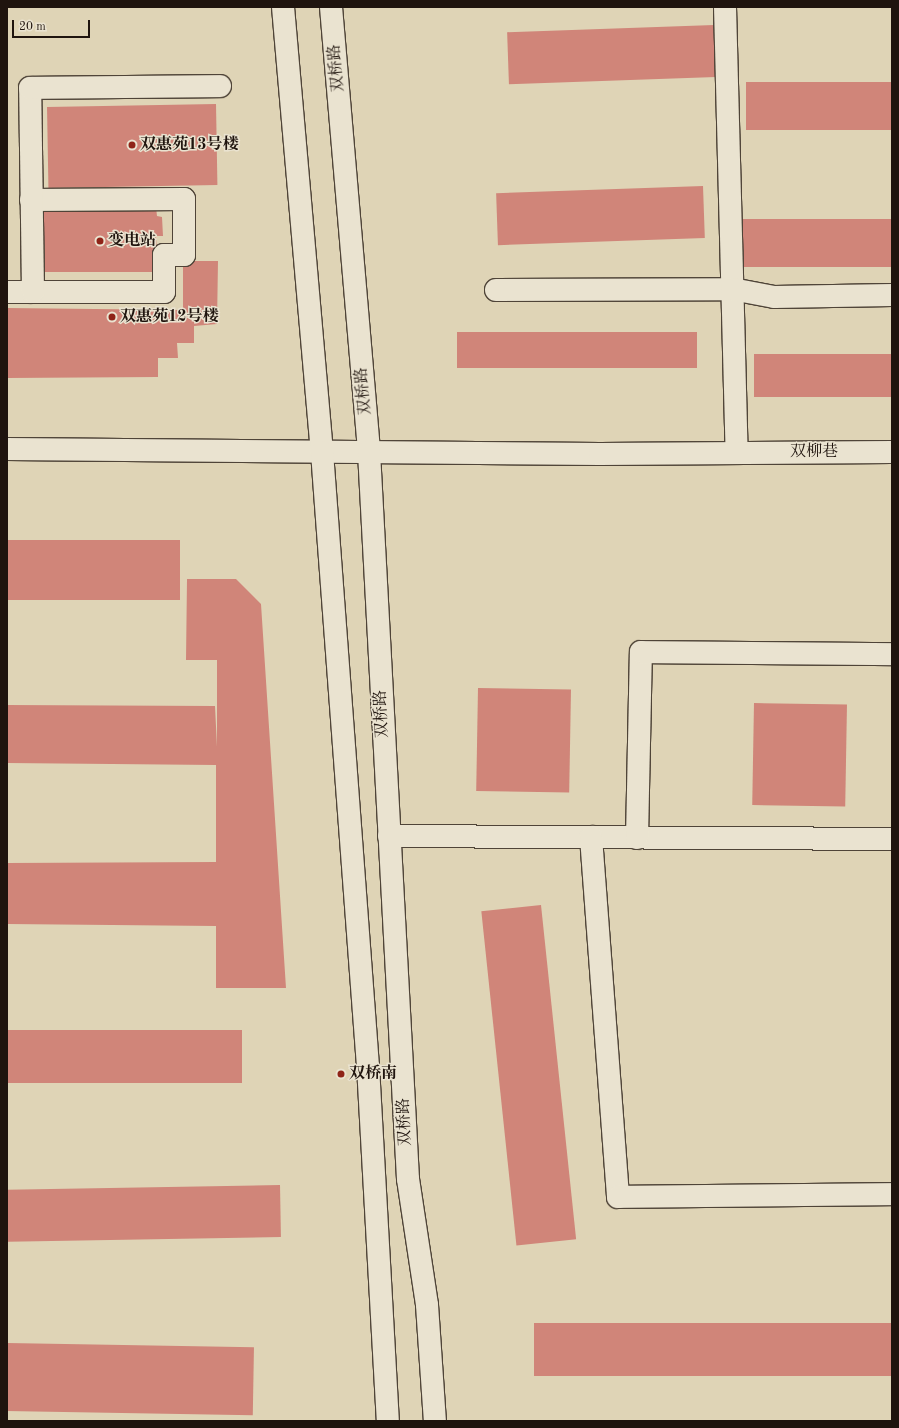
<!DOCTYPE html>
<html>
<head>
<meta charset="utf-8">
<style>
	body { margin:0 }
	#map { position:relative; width:899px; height:1428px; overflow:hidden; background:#dfd4b6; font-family:"Old Standard TT","Noto Serif SC",serif }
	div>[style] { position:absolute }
	.building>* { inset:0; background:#d08579; transform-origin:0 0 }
	.roads { filter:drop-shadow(1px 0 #4f4438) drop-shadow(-1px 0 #4f4438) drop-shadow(0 1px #4f4438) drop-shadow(0 -1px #4f4438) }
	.minor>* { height:22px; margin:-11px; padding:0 11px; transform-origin:11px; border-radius:11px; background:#eae3d0 }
	.secondary>* { height:22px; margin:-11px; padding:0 11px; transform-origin:11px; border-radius:11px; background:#eae3d0 }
	.dots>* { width:11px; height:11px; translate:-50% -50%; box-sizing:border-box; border:2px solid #eae3d0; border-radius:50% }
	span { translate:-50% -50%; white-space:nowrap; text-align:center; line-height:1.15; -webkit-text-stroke:3px #eae3d0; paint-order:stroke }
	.street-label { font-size:16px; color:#1f140e }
	.poi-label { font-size:16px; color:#1f140e; font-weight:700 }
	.left { translate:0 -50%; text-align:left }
	.frame { position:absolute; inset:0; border:8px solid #1f140e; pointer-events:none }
	.scale { position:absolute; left:12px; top:20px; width:78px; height:18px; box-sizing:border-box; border:2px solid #1f140e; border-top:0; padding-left:5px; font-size:12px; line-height:14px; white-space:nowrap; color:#1f140e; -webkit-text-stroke:3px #eae3d0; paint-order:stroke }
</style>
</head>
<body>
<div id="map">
	<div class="building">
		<i style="left:714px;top:25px;width:52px;height:207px;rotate:88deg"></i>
		<i style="left:746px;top:82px;width:146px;height:48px"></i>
		<i style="left:216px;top:104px;width:81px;height:169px;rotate:89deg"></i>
		<i style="left:703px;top:186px;width:52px;height:207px;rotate:88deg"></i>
		<i style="clip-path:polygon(156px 207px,157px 216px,162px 217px,163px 236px,156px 236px,158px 272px,45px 272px,43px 208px)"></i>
		<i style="left:742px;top:219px;width:150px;height:48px"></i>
		<i style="clip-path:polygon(183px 261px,218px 261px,217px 324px,194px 326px,194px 343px,177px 343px,178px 358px,158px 358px,158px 377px,7px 378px,7px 308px,183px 310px)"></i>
		<i style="left:697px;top:332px;width:36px;height:240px;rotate:90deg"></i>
		<i style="left:754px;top:354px;width:138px;height:43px"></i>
		<i style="left:7px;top:540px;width:173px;height:60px"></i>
		<i style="clip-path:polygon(187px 579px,236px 579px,261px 604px,286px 988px,216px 988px,216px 926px,7px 924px,7px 863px,216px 862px,216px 765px,7px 763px,7px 705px,215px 706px,217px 747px,217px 660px,186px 660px)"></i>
		<i style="left:478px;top:688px;width:93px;height:103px;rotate:1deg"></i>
		<i style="left:754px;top:703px;width:93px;height:102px;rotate:1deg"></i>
		<i style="left:541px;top:905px;width:336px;height:60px;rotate:84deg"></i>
		<i style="left:242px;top:1030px;width:53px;height:235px;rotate:90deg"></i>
		<i style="left:280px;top:1185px;width:52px;height:273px;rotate:89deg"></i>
		<i style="left:892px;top:1323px;width:53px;height:358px;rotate:90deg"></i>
		<i style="left:7px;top:1343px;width:247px;height:68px;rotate:1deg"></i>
	</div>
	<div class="roads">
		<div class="minor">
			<i style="left:725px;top:7px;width:445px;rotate:88.5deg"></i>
			<i style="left:496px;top:290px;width:236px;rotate:-0.2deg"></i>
			<i style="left:732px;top:289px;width:43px;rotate:10.8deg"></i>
			<i style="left:774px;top:297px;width:118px;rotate:-1deg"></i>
			<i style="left:7px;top:292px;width:157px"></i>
			<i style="left:164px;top:292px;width:37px;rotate:-90deg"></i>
			<i style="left:164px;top:255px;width:20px"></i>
			<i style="left:184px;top:255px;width:56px;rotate:-90deg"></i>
			<i style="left:184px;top:199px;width:153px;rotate:179.6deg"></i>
			<i style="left:33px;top:292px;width:204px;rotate:-90.8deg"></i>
			<i style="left:30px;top:88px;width:190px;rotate:-0.6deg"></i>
			<i style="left:7px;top:449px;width:593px;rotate:0.48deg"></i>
			<i style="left:600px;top:454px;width:292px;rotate:-0.4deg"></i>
			<i style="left:389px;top:836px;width:503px;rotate:0.34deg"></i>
			<i style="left:591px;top:837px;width:361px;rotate:85.7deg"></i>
			<i style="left:618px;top:1197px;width:274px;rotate:-0.6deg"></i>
			<i style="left:637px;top:838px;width:186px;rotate:-88.8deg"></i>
			<i style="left:641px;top:652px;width:251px;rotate:0.5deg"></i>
		</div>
		<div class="secondary">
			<i style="left:283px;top:7px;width:447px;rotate:85deg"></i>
			<i style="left:322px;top:452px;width:616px;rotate:85.72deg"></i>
			<i style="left:368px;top:1066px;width:356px;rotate:86.8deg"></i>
			<i style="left:331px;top:7px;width:447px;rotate:85.1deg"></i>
			<i style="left:369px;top:452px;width:728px;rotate:86.93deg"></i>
			<i style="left:408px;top:1179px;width:127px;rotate:81.4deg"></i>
			<i style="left:427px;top:1305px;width:116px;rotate:86.1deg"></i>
		</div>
	</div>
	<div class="dots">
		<i style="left:132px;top:145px;background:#8f2418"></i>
		<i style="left:100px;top:241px;background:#8f2418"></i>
		<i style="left:112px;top:317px;background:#8f2418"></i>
		<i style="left:341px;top:1074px;background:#8f2418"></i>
	</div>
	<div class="street-label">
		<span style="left:337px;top:68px;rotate:-95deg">双桥路</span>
		<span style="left:364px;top:391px;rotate:-95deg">双桥路</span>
		<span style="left:814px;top:452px">双柳巷</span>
		<span style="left:382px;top:714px;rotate:-93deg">双桥路</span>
		<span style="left:405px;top:1122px;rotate:-93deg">双桥路</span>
	</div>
	<div class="poi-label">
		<span class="left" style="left:140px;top:145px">双惠苑13号楼</span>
		<span class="left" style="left:108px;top:241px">变电站</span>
		<span class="left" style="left:120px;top:317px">双惠苑12号楼</span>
		<span class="left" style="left:349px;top:1074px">双桥南</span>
	</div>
	<div class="frame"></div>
	<div class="scale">20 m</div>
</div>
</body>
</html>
